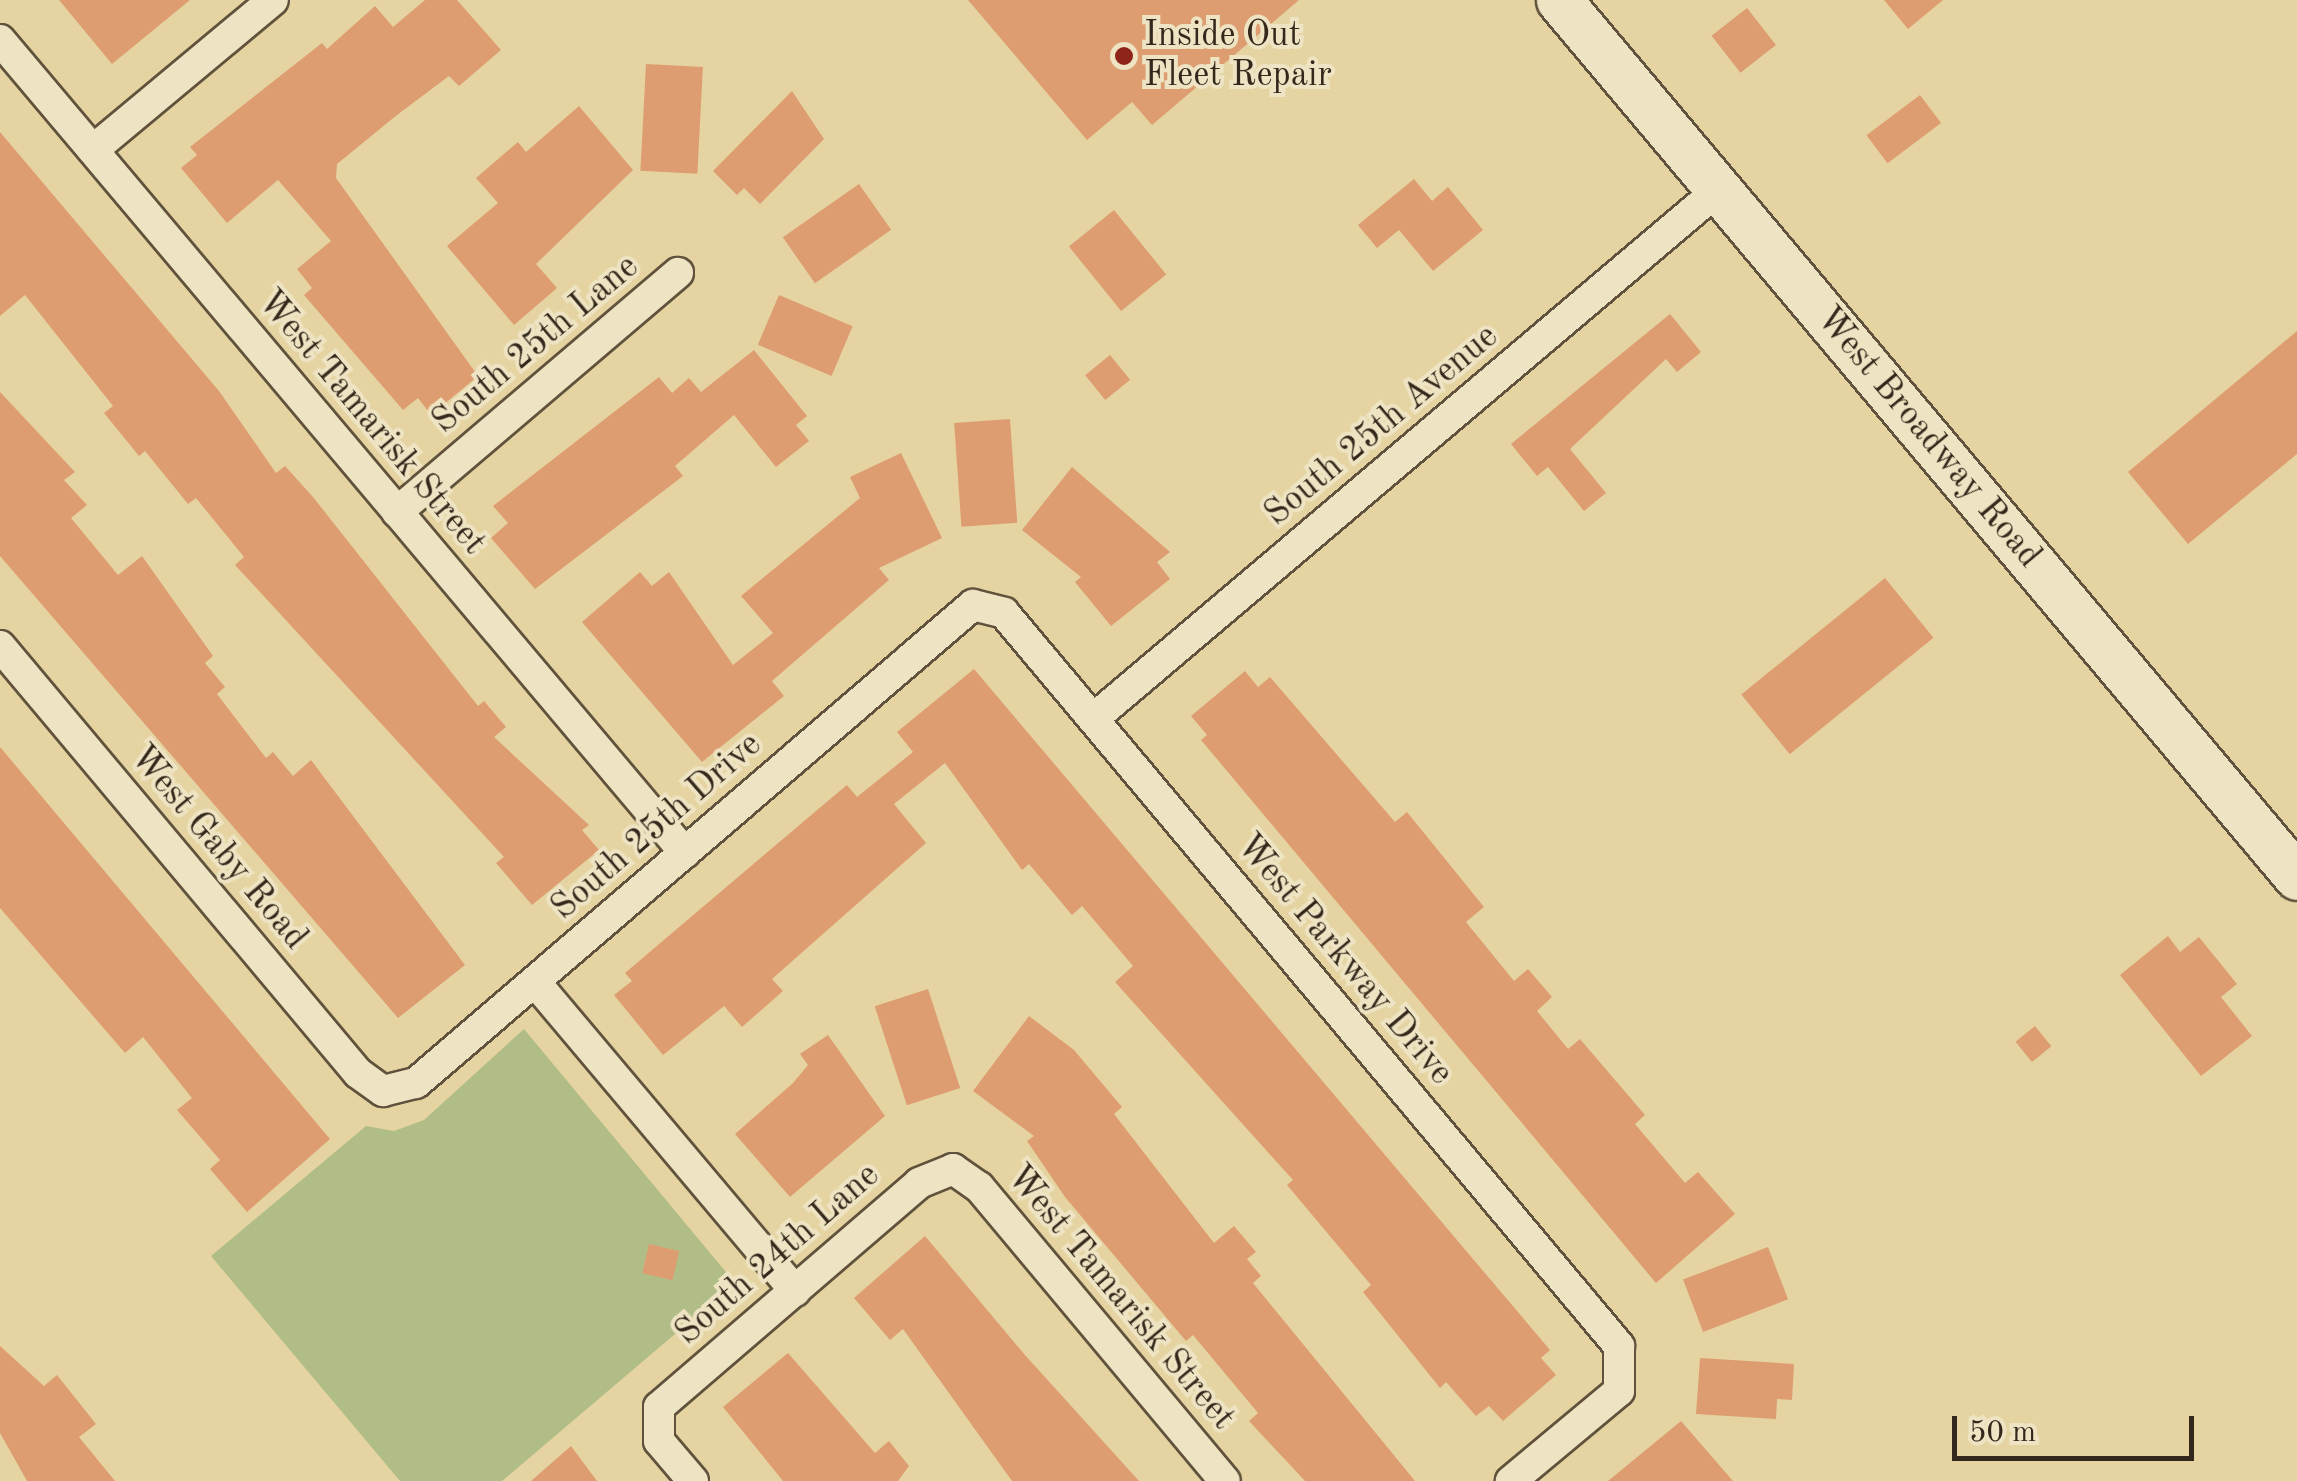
<!DOCTYPE html>
<html>
<head>
<meta charset="utf-8">
<style>
	body { margin:0 }
	#map { position:relative; width:2297px; height:1481px; overflow:hidden; background:#e5d4a1; font-family:"Old Standard TT",serif }
	div>[style] { position:absolute }
	.green>* { inset:0; background:#b1bd87 }
	.building>* { inset:0; background:#dd9d71; transform-origin:0 0 }
	.roads { filter:drop-shadow(2px 0 #60523c) drop-shadow(-2px 0 #60523c) drop-shadow(0 2px #60523c) drop-shadow(0 -2px #60523c) }
	.minor>* { height:30px; margin:-15px; padding:0 15px; transform-origin:15px; border-radius:15px; background:#eee3c2 }
	.secondary>* { height:45px; margin:-22.5px; padding:0 22.5px; transform-origin:22.5px; border-radius:22.5px; background:#eee3c2 }
	.dots>* { width:28px; height:28px; translate:-50% -50%; box-sizing:border-box; border:5px solid #eee3c2; border-radius:50% }
	span { translate:-50% -50%; white-space:nowrap; text-align:center; line-height:1.15; -webkit-text-stroke:8px #eee3c2; paint-order:stroke }
	.poi-label { font-size:35px; color:#34271b }
	.left { translate:0 -50%; text-align:left }
	.street-label { font-size:35px; color:#34271b }
	.scale { position:absolute; left:1952px; top:1416px; width:242px; height:45px; box-sizing:border-box; border:5px solid #34271b; border-top:0; padding-left:12px; font-size:30px; line-height:35px; white-space:nowrap; color:#34271b; -webkit-text-stroke:8px #eee3c2; paint-order:stroke }
</style>
</head>
<body>
<div id="map">
	<div class="green">
		<i style="clip-path:polygon(524px 1029px,735px 1283px,502px 1481px,400px 1481px,211px 1256px,366px 1126px,394px 1131px,424px 1120px)"></i>
	</div>
	<div class="building">
		<i style="clip-path:polygon(59px 0,190px 0,112px 64px)"></i>
		<i style="clip-path:polygon(425px 0,457px 0,501px 50px,459px 86px,449px 76px,397px 115px,337px 164px,336px 178px,478px 376px,431px 415px,418px 398px,403px 410px,304px 295px,312px 288px,297px 269px,331px 241px,278px 180px,227px 223px,181px 168px,197px 155px,190px 147px,322px 43px,327px 49px,375px 6px,393px 27px)"></i>
		<i style="clip-path:polygon(968px 0,1299px 0,1152px 125px,1132px 102px,1087px 140px)"></i>
		<i style="clip-path:polygon(1884px 0,1943px 0,1908px 29px)"></i>
		<i style="left:1747px;top:8px;width:47px;height:45px;rotate:52deg"></i>
		<i style="left:646px;top:64px;width:57px;height:107px;rotate:3deg"></i>
		<i style="clip-path:polygon(792px 91px,824px 139px,760px 204px,744px 188px,737px 195px,713px 171px)"></i>
		<i style="left:1920px;top:95px;width:35px;height:67px;rotate:53deg"></i>
		<i style="clip-path:polygon(579px 106px,633px 170px,536px 264px,557px 288px,514px 325px,447px 246px,498px 203px,476px 178px,518px 142px,526px 152px)"></i>
		<i style="clip-path:polygon(0 132px,219px 391px,276px 473px,285px 466px,313px 497px,478px 706px,484px 701px,506px 727px,494px 737px,589px 825px,582px 830px,599px 850px,532px 905px,496px 863px,504px 857px,235px 565px,244px 557px,196px 498px,188px 504px,145px 451px,139px 456px,104px 413px,113px 406px,25px 295px,0 316px)"></i>
		<i style="clip-path:polygon(1414px 179px,1432px 201px,1448px 187px,1483px 230px,1433px 271px,1399px 230px,1377px 248px,1358px 225px)"></i>
		<i style="left:859px;top:184px;width:56px;height:93px;rotate:55deg"></i>
		<i style="left:1114px;top:210px;width:83px;height:58px;rotate:51deg"></i>
		<i style="left:779px;top:295px;width:80px;height:54px;rotate:23deg"></i>
		<i style="clip-path:polygon(1670px 314px,1701px 352px,1677px 372px,1666px 359px,1570px 449px,1606px 493px,1584px 511px,1548px 467px,1537px 476px,1511px 444px)"></i>
		<i style="clip-path:polygon(2297px 331px,2297px 454px,2188px 544px,2128px 472px)"></i>
		<i style="clip-path:polygon(754px 350px,807px 416px,796px 425px,809px 441px,776px 467px,734px 415px,675px 466px,683px 476px,535px 589px,491px 538px,508px 523px,493px 506px,659px 377px,672px 393px,689px 378px,701px 392px)"></i>
		<i style="left:1110px;top:355px;width:32px;height:32px;rotate:51deg"></i>
		<i style="clip-path:polygon(0 392px,75px 472px,64px 480px,87px 505px,71px 518px,118px 575px,142px 556px,213px 656px,205px 663px,225px 687px,217px 694px,266px 758px,273px 752px,293px 776px,311px 760px,465px 965px,398px 1018px,0 556px)"></i>
		<i style="left:1010px;top:419px;width:104px;height:56px;rotate:86deg"></i>
		<i style="clip-path:polygon(901px 453px,942px 538px,879px 568px,889px 580px,772px 681px,784px 696px,702px 762px,582px 622px,640px 572px,652px 586px,669px 572px,733px 665px,773px 633px,741px 596px,860px 498px,850px 477px)"></i>
		<i style="clip-path:polygon(1072px 467px,1170px 552px,1157px 562px,1170px 579px,1111px 626px,1075px 582px,1081px 577px,1022px 530px)"></i>
		<i style="left:1885px;top:578px;width:77px;height:185px;rotate:51deg"></i>
		<i style="clip-path:polygon(974px 669px,1550px 1350px,1541px 1358px,1556px 1375px,1503px 1421px,1489px 1406px,1476px 1416px,1446px 1382px,1440px 1388px,1363px 1292px,1371px 1285px,1287px 1185px,1293px 1180px,1115px 982px,1133px 966px,1082px 906px,1072px 915px,1029px 864px,1022px 870px,945px 763px,894px 804px,926px 843px,772px 979px,783px 991px,742px 1027px,724px 1006px,663px 1055px,614px 995px,632px 981px,625px 973px,823px 805px,847px 785px,857px 797px,913px 752px,897px 732px)"></i>
		<i style="clip-path:polygon(1245px 671px,1258px 687px,1270px 677px,1395px 822px,1407px 812px,1484px 907px,1466px 922px,1514px 981px,1528px 969px,1552px 997px,1537px 1011px,1568px 1049px,1580px 1039px,1645px 1115px,1635px 1124px,1685px 1183px,1698px 1172px,1735px 1214px,1656px 1283px,1201px 740px,1207px 735px,1191px 716px)"></i>
		<i style="clip-path:polygon(0 747px,330px 1139px,247px 1212px,210px 1169px,220px 1160px,177px 1110px,192px 1098px,143px 1037px,125px 1053px,0 908px)"></i>
		<i style="clip-path:polygon(2168px 936px,2180px 952px,2199px 937px,2237px 984px,2221px 997px,2252px 1036px,2201px 1076px,2120px 975px)"></i>
		<i style="left:928px;top:989px;width:104px;height:56px;rotate:72deg"></i>
		<i style="clip-path:polygon(1029px 1016px,1074px 1050px,1122px 1107px,1114px 1114px,1214px 1243px,1234px 1226px,1256px 1252px,1247px 1259px,1261px 1276px,1253px 1283px,1415px 1481px,1305px 1481px,1249px 1421px,1258px 1413px,1193px 1335px,1186px 1341px,1065px 1197px,1027px 1141px,1034px 1136px,973px 1091px)"></i>
		<i style="left:2035px;top:1026px;width:26px;height:25px;rotate:51deg"></i>
		<i style="clip-path:polygon(828px 1035px,885px 1116px,790px 1197px,735px 1134px,793px 1083px,808px 1065px,800px 1054px)"></i>
		<i style="clip-path:polygon(925px 1236px,1025px 1355px,1139px 1481px,1012px 1481px,903px 1329px,890px 1340px,854px 1298px)"></i>
		<i style="left:649px;top:1244px;width:31px;height:30px;rotate:13deg"></i>
		<i style="left:1768px;top:1247px;width:56px;height:91px;rotate:69deg"></i>
		<i style="clip-path:polygon(0 1346px,44px 1386px,57px 1375px,96px 1424px,79px 1437px,115px 1481px,27px 1481px,0 1433px)"></i>
		<i style="clip-path:polygon(788px 1353px,875px 1453px,889px 1441px,909px 1466px,898px 1481px,783px 1481px,723px 1407px)"></i>
		<i style="clip-path:polygon(1700px 1358px,1794px 1364px,1792px 1400px,1777px 1399px,1776px 1419px,1696px 1414px)"></i>
		<i style="clip-path:polygon(1681px 1421px,1733px 1481px,1608px 1481px)"></i>
		<i style="clip-path:polygon(571px 1446px,597px 1481px,531px 1481px)"></i>
	</div>
	<div class="roads">
		<div class="minor">
			<i style="left:0;top:40px;width:1063px;rotate:49.88deg"></i>
			<i style="left:93px;top:150px;width:234px;rotate:-39.8deg"></i>
			<i style="left:397px;top:512px;width:369px;rotate:-40.4deg"></i>
			<i style="left:0;top:646px;width:557px;rotate:50.02deg"></i>
			<i style="left:358px;top:1073px;width:31px;rotate:36deg"></i>
			<i style="left:383px;top:1091px;width:34px;rotate:-14deg"></i>
			<i style="left:416px;top:1083px;width:734px;rotate:-40.64deg"></i>
			<i style="left:973px;top:605px;width:32px;rotate:14deg"></i>
			<i style="left:1004px;top:613px;width:957px;rotate:50deg"></i>
			<i style="left:1619px;top:1346px;width:45px;rotate:90deg"></i>
			<i style="left:1619px;top:1391px;width:141px;rotate:140.2deg"></i>
			<i style="left:1093px;top:719px;width:819px;rotate:-40.24deg"></i>
			<i style="left:535px;top:982px;width:404px;rotate:49.9deg"></i>
			<i style="left:693px;top:1481px;width:52px;rotate:-130.4deg"></i>
			<i style="left:659px;top:1441px;width:34px;rotate:-90deg"></i>
			<i style="left:659px;top:1407px;width:343px;rotate:-40.7deg"></i>
			<i style="left:919px;top:1183px;width:37px;rotate:-22deg"></i>
			<i style="left:953px;top:1169px;width:32px;rotate:35deg"></i>
			<i style="left:979px;top:1187px;width:383px;rotate:50.1deg"></i>
		</div>
		<div class="secondary">
			<i style="left:1559px;top:0;width:1146px;rotate:49.92deg"></i>
		</div>
	</div>
	<div class="dots">
		<i style="left:1124px;top:56px;background:#8f2418"></i>
	</div>
	<div class="poi-label">
		<span class="left" style="left:1144px;top:56px">Inside Out<br>Fleet Repair</span>
	</div>
	<div class="street-label">
		<span style="left:536px;top:345px;rotate:-40deg">South 25th Lane</span>
		<span style="left:371px;top:423px;rotate:50deg">West Tamarisk Street</span>
		<span style="left:1382px;top:426px;rotate:-40deg">South 25th Avenue</span>
		<span style="left:1928px;top:438px;rotate:50deg">West Broadway Road</span>
		<span style="left:657px;top:827px;rotate:-41deg">South 25th Drive</span>
		<span style="left:218px;top:848px;rotate:50deg">West Gaby Road</span>
		<span style="left:1344px;top:960px;rotate:50deg">West Parkway Drive</span>
		<span style="left:778px;top:1255px;rotate:-41deg">South 24th Lane</span>
		<span style="left:1120px;top:1298px;rotate:50deg">West Tamarisk Street</span>
	</div>
	<div class="scale">50 m</div>
</div>
</body>
</html>
